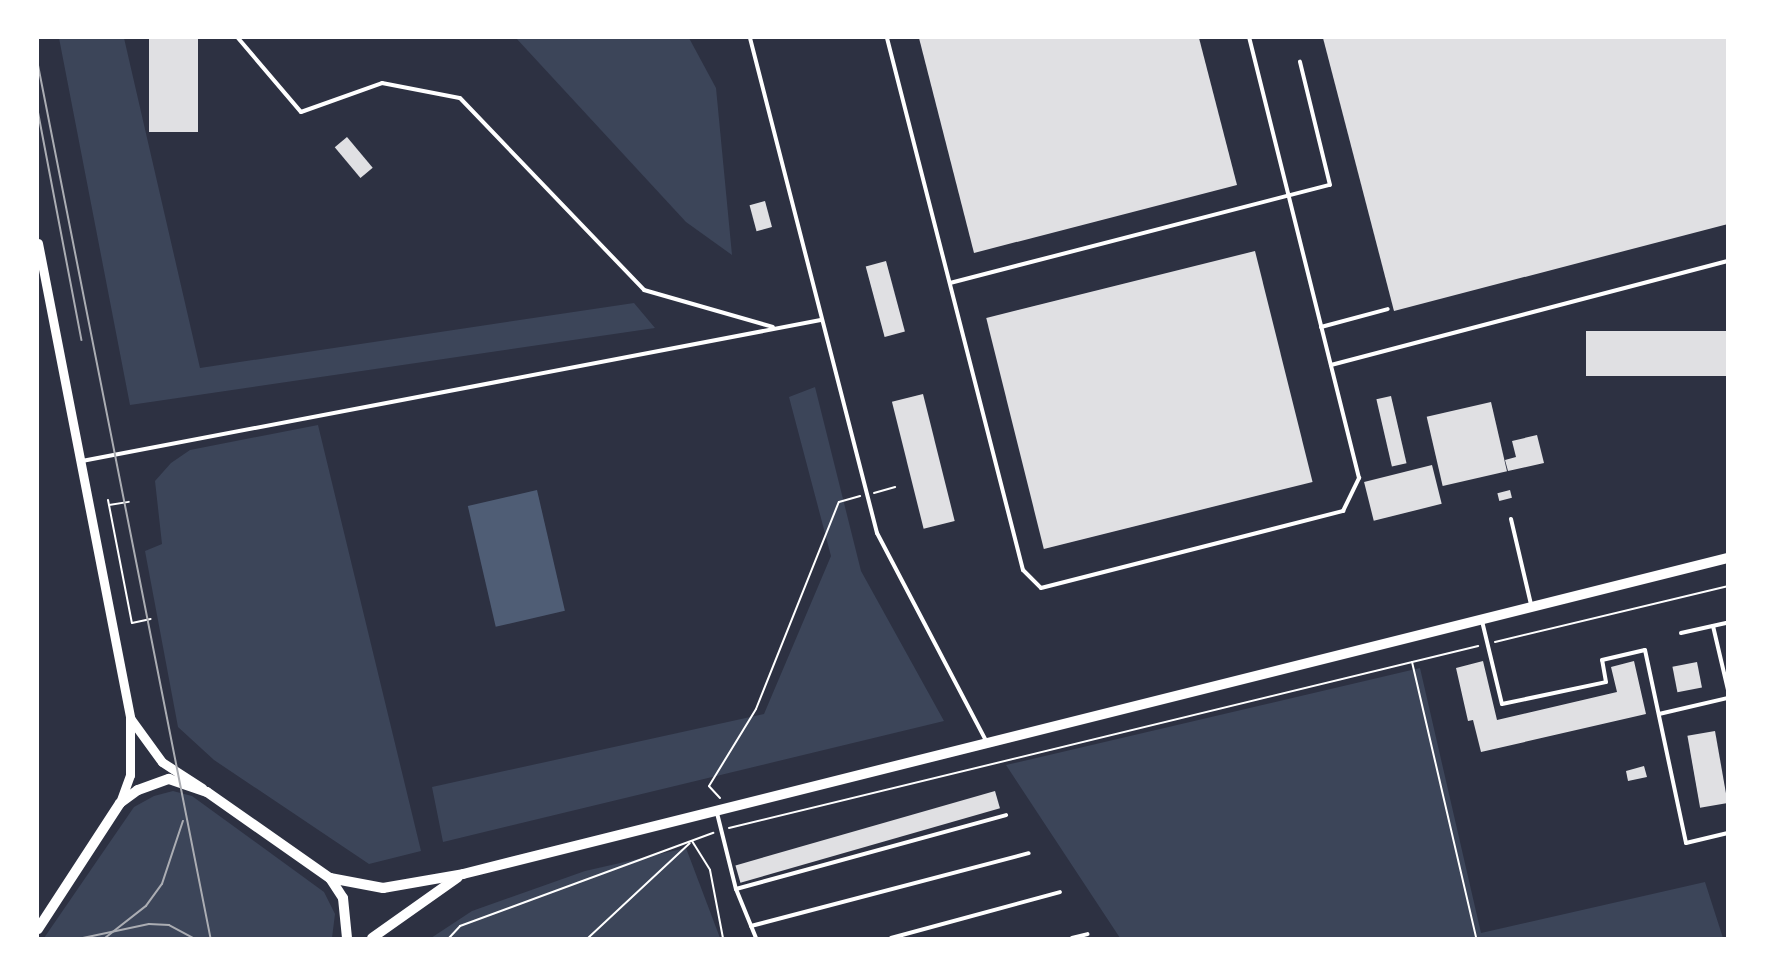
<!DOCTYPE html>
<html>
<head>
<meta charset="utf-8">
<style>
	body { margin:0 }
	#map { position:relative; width:1765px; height:976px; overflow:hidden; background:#2d3142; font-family:"IBM Plex Sans",sans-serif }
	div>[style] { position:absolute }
	.green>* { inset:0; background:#3c4559 }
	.water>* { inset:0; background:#4f5d75; transform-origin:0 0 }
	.building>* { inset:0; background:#e0e0e3; transform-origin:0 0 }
	.path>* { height:2px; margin:-1px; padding:0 1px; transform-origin:1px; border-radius:1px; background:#fff }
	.service>* { height:4px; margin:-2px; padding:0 2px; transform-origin:2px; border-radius:2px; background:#fff }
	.tertiary>* { height:9px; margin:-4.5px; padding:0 4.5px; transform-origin:4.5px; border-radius:4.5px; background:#fff }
	.secondary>* { height:10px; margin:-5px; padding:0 5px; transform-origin:5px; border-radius:5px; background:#fff }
	.tram>* { height:1.5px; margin:-0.75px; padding:0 0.75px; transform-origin:0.75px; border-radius:0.75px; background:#abadb3 }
	span { translate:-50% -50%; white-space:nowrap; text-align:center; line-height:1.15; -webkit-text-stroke:6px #fff; paint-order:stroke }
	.frame { position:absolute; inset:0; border:39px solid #fff; pointer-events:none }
</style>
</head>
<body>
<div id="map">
	<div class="green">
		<i style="clip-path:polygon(59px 38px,124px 38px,200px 368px,634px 303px,655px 328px,130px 405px)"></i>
		<i style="clip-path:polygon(516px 38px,689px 38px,716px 88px,732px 255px,686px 222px)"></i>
		<i style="clip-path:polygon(815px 387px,861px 571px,944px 721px,443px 842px,432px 787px,764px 714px,831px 556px,789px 397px)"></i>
		<i style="clip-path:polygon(318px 425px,421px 851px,369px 864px,214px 760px,178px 727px,145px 551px,162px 544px,155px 481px,171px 463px,190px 450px)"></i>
		<i style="clip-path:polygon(1420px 668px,1481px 933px,1705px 882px,1723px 938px,1120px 938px,1006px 765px)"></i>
		<i style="clip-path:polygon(173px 791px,192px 796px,324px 892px,335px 914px,332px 938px,44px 938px,134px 807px,154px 796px)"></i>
		<i style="clip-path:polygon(686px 848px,720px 938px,431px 938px,472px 911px,585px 871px)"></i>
	</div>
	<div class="water">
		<i style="left:537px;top:490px;width:124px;height:71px;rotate:77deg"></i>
	</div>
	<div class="building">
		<i style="left:149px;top:38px;width:49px;height:94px"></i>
		<i style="clip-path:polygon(919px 38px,1199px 38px,1237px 185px,974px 253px)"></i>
		<i style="clip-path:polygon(1323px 38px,1728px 38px,1728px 224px,1394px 311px)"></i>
		<i style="left:347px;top:137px;width:40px;height:16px;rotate:50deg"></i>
		<i style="left:765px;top:201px;width:27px;height:16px;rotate:75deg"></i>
		<i style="left:1255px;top:251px;width:238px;height:277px;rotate:76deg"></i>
		<i style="left:886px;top:261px;width:73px;height:21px;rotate:75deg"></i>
		<i style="left:1728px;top:331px;width:45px;height:142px;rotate:90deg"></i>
		<i style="left:923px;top:394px;width:131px;height:32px;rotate:76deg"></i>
		<i style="left:1391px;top:396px;width:69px;height:15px;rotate:77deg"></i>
		<i style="left:1491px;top:402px;width:71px;height:66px;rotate:77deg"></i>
		<i style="clip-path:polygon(1537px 435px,1544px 463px,1508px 471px,1505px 460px,1516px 457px,1512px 441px)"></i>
		<i style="left:1432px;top:465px;width:40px;height:70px;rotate:76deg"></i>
		<i style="left:1510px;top:490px;width:8px;height:13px;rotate:76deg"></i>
		<i style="clip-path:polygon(1483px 661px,1497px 720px,1617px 692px,1611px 667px,1634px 661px,1646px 714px,1481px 752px,1473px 720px,1468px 721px,1456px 668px)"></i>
		<i style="left:1697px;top:662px;width:26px;height:25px;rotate:79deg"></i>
		<i style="left:1715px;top:731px;width:73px;height:28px;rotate:80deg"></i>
		<i style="clip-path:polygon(1644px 766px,1647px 777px,1628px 781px,1626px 771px)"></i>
		<i style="left:995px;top:791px;width:18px;height:270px;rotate:74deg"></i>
	</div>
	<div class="path">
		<i style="left:874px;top:493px;width:22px;rotate:-16deg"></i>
		<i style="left:108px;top:500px;width:125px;rotate:79deg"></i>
		<i style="left:132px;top:623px;width:19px;rotate:-12deg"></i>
		<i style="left:109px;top:505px;width:20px;rotate:-9deg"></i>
		<i style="left:1495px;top:642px;width:240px;rotate:-13.5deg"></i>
		<i style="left:1412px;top:662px;width:283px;rotate:76.9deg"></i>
		<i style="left:720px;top:798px;width:16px;rotate:-133deg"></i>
		<i style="left:709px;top:786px;width:90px;rotate:-58.6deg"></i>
		<i style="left:756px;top:709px;width:223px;rotate:-68.2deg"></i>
		<i style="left:839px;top:502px;width:22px;rotate:-16deg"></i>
		<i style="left:729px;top:828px;width:771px;rotate:-13.66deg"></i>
		<i style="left:692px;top:841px;width:34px;rotate:58deg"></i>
		<i style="left:710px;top:870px;width:69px;rotate:79.2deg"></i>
		<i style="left:449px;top:938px;width:16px;rotate:-47deg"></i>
		<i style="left:460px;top:926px;width:270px;rotate:-20.2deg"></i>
		<i style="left:588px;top:938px;width:139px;rotate:-43deg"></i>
	</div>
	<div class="service">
		<i style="left:238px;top:38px;width:97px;rotate:49.6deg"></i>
		<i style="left:301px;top:112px;width:86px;rotate:-19.7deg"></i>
		<i style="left:382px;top:83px;width:79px;rotate:10.9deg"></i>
		<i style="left:460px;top:98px;width:266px;rotate:46.2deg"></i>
		<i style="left:644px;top:290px;width:134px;rotate:16deg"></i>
		<i style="left:750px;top:38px;width:511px;rotate:75.61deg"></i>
		<i style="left:877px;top:533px;width:235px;rotate:62.3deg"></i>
		<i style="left:887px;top:38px;width:549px;rotate:75.66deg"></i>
		<i style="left:1023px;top:570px;width:25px;rotate:45deg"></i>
		<i style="left:1041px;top:588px;width:312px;rotate:-14.3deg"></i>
		<i style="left:1343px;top:511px;width:37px;rotate:-64deg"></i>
		<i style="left:1359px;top:478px;width:454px;rotate:-104deg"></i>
		<i style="left:950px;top:283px;width:392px;rotate:-14.5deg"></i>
		<i style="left:1330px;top:185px;width:127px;rotate:-103.7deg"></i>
		<i style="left:1321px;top:327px;width:69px;rotate:-15deg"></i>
		<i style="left:1331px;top:365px;width:410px;rotate:-14.7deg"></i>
		<i style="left:82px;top:461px;width:752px;rotate:-10.8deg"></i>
		<i style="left:1511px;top:519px;width:87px;rotate:76.8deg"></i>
		<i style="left:1482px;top:621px;width:85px;rotate:76.5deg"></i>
		<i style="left:1502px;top:704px;width:106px;rotate:-11.9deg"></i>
		<i style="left:1606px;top:682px;width:22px;rotate:-100deg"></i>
		<i style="left:1602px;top:660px;width:44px;rotate:-13.1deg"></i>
		<i style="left:1645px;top:650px;width:197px;rotate:78deg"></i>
		<i style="left:1686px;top:843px;width:43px;rotate:-13.4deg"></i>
		<i style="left:1713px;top:626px;width:66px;rotate:76.8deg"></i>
		<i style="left:1681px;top:633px;width:46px;rotate:-12.5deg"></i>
		<i style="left:1659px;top:714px;width:71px;rotate:-13.1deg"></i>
		<i style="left:717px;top:813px;width:78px;rotate:76deg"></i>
		<i style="left:736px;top:889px;width:53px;rotate:67.8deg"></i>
		<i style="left:736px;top:889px;width:280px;rotate:-15.3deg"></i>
		<i style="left:751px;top:926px;width:287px;rotate:-14.7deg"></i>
		<i style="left:891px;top:938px;width:175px;rotate:-15.2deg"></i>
		<i style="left:1072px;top:938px;width:16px;rotate:-14deg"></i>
	</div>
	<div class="tertiary">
		<i style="left:38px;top:243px;width:484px;rotate:79deg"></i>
		<i style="left:130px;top:718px;width:57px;rotate:90deg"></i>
		<i style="left:130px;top:775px;width:30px;rotate:110deg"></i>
		<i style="left:130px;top:718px;width:54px;rotate:54deg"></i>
		<i style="left:162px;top:762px;width:48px;rotate:33deg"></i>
	</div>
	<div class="secondary">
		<i style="left:330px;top:878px;width:54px;rotate:10.7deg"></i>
		<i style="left:383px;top:888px;width:81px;rotate:-9.9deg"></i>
		<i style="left:463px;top:874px;width:1304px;rotate:-14.03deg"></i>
		<i style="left:38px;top:929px;width:150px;rotate:-56.9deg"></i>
		<i style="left:120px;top:803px;width:22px;rotate:-36deg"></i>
		<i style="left:138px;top:790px;width:33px;rotate:-20deg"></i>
		<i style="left:169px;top:779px;width:40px;rotate:18.9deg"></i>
		<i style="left:207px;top:792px;width:150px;rotate:35deg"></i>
		<i style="left:330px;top:878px;width:24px;rotate:57deg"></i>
		<i style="left:343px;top:898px;width:40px;rotate:84.3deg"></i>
		<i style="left:372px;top:938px;width:105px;rotate:-35.3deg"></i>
	</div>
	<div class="tram">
		<i style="left:38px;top:63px;width:892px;rotate:78.82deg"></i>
		<i style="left:38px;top:110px;width:234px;rotate:79.2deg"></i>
		<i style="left:83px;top:938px;width:67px;rotate:-12deg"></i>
		<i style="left:149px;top:924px;width:20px;rotate:3deg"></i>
		<i style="left:169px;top:925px;width:27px;rotate:28deg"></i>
		<i style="left:105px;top:938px;width:52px;rotate:-38deg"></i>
		<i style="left:146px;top:906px;width:27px;rotate:-54deg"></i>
		<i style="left:162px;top:884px;width:66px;rotate:-71.6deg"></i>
	</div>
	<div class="frame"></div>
</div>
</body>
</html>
